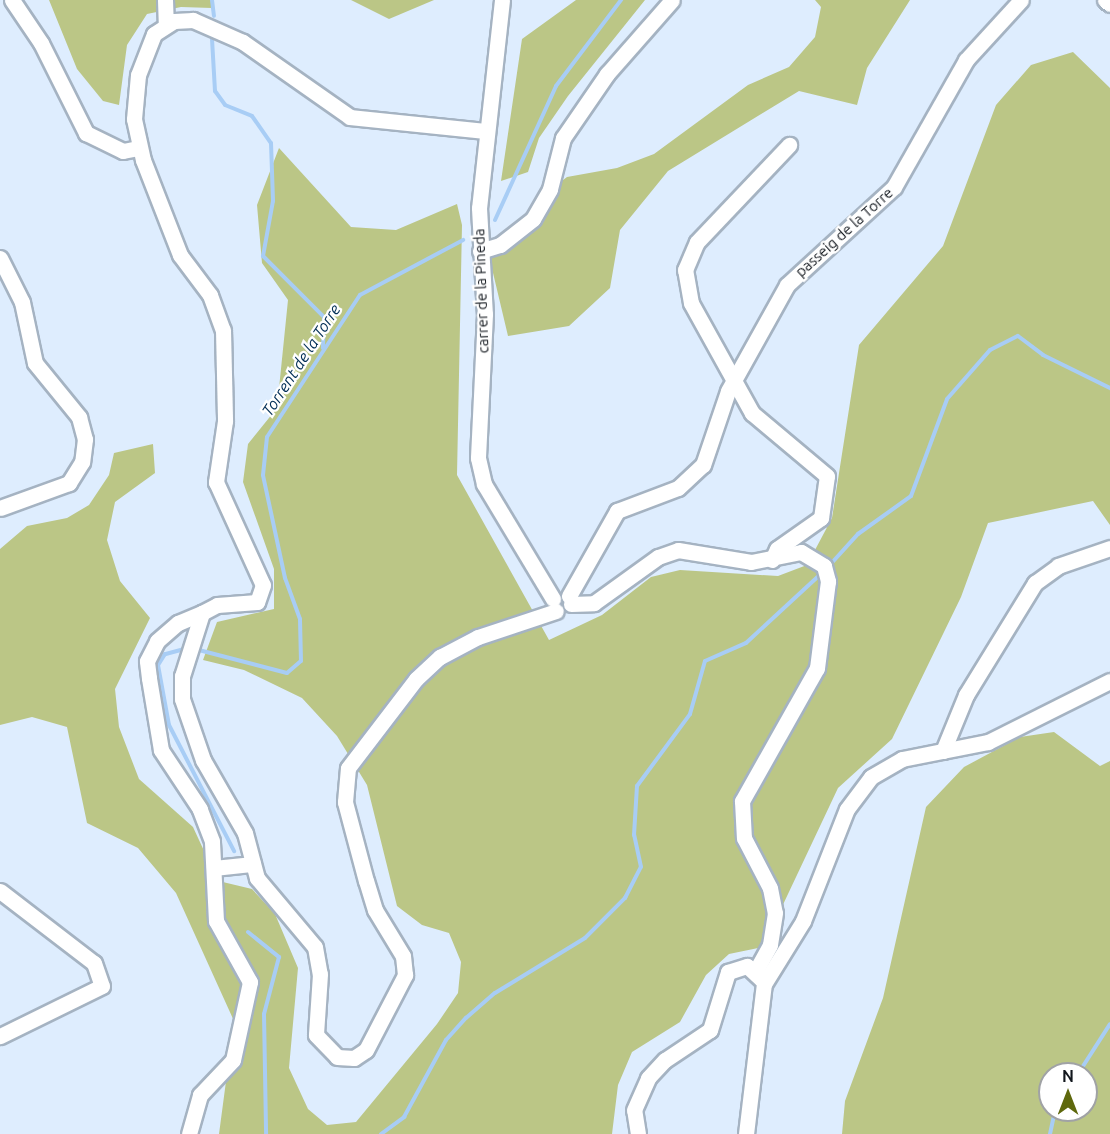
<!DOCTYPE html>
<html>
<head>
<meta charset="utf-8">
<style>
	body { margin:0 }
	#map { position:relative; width:1110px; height:1134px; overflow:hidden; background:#deedfe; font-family:Ubuntu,sans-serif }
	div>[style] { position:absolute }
	.green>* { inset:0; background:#bbc686 }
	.stream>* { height:4px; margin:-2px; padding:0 2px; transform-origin:2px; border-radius:2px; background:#a8cdf5 }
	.roads { filter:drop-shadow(2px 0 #a5b3c2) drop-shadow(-2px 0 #a5b3c2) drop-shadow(0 2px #a5b3c2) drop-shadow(0 -2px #a5b3c2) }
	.minor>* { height:15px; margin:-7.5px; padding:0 7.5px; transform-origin:7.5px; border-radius:7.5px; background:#fff }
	span { translate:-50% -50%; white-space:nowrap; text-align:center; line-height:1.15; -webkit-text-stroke:4.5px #fff; paint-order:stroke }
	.street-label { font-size:15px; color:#12171d }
	.water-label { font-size:16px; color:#002d55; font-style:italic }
	.north { position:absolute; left:1038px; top:1062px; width:60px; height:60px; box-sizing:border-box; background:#fff; border:2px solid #a0a2a5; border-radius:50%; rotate:0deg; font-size:16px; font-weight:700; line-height:24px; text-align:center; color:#12171d }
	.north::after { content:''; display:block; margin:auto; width:21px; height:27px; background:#5e680d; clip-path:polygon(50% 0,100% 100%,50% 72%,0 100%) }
</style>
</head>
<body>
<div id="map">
	<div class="green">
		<i style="clip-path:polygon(49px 0,214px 0,212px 8px,181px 7px,147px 14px,127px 45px,119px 105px,103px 101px,77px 69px)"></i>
		<i style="clip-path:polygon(351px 0,434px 0,389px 19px)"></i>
		<i style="clip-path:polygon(576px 0,645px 0,568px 96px,539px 138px,528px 172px,501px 181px,522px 39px)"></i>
		<i style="clip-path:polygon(815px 0,910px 0,867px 68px,857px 105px,799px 91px,668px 171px,620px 230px,610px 288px,569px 326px,508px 336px,489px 256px,508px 249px,543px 216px,550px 190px,567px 177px,617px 168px,654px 154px,748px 85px,789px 67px,815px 37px,821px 7px)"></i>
		<i style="clip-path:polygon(1073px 52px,1110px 88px,1110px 525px,1093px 501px,988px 523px,961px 597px,892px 739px,838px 788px,763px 947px,729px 954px,706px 975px,680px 1022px,632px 1052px,618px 1085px,612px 1134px,219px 1134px,234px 1021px,176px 893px,138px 848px,87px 823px,67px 727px,32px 717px,0 725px,0 549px,27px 526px,67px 518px,89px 505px,109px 475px,114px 453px,153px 444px,155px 473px,115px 502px,107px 540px,120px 581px,150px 618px,115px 689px,119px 727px,139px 779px,193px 827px,205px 853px,206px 878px,252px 889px,275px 914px,298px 968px,289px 1068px,308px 1109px,327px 1125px,356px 1122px,437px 1024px,458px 993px,461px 962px,449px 933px,422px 925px,397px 906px,367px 785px,337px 736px,302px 698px,244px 670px,203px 660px,217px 622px,274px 609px,274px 569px,243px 482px,248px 444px,277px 408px,288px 300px,262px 263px,257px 205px,279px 148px,351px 227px,396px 230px,457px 204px,462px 225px,457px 475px,549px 640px,602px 615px,651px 577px,680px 570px,778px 576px,807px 565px,832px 518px,859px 345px,943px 246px,996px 105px,1031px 65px)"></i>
		<i style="clip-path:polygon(evenodd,1054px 732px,1100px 766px,1110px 761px,1110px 1134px,842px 1134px,845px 1101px,883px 998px,926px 807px,964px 767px,1020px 737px,1054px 732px,1050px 1074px,1086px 1074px,1086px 1110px,1050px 1110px,1050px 1074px)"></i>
	</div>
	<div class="stream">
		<i style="left:212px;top:0;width:16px;rotate:83deg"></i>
		<i style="left:212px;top:39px;width:52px;rotate:86.7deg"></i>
		<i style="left:215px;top:91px;width:17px;rotate:54deg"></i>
		<i style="left:225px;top:105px;width:29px;rotate:22deg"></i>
		<i style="left:252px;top:116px;width:33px;rotate:55deg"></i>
		<i style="left:271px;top:143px;width:58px;rotate:88deg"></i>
		<i style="left:273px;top:201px;width:56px;rotate:100.3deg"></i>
		<i style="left:263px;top:256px;width:86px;rotate:45deg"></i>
		<i style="left:324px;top:317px;width:31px;rotate:92deg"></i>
		<i style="left:495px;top:220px;width:147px;rotate:-65.5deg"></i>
		<i style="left:556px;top:86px;width:108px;rotate:-52.9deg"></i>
		<i style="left:828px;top:567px;width:45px;rotate:-47.7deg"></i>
		<i style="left:858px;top:534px;width:65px;rotate:-35.6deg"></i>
		<i style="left:911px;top:496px;width:103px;rotate:-69.6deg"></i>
		<i style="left:947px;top:399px;width:65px;rotate:-48.7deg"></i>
		<i style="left:990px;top:350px;width:31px;rotate:-27deg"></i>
		<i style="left:1018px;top:336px;width:31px;rotate:37deg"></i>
		<i style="left:1043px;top:355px;width:75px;rotate:26.2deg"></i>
		<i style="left:188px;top:648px;width:24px;rotate:165deg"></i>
		<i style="left:165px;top:654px;width:13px;rotate:122deg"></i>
		<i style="left:158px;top:665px;width:61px;rotate:79.6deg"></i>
		<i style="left:169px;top:725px;width:142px;rotate:62.7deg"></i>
		<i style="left:195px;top:649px;width:95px;rotate:14.6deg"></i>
		<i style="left:287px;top:673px;width:18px;rotate:-41deg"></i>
		<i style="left:301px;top:661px;width:42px;rotate:-91.4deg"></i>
		<i style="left:300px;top:619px;width:44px;rotate:-110.1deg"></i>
		<i style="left:285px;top:578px;width:105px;rotate:-102.1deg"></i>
		<i style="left:263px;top:475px;width:38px;rotate:-84deg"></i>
		<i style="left:267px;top:437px;width:170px;rotate:-56.8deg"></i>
		<i style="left:360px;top:295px;width:117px;rotate:-28.1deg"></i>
		<i style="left:248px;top:932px;width:40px;rotate:39deg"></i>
		<i style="left:279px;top:957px;width:59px;rotate:104.7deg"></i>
		<i style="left:264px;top:1014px;width:120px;rotate:89deg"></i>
		<i style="left:1078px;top:1074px;width:59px;rotate:-57.4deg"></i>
		<i style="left:381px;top:1134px;width:29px;rotate:-36deg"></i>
		<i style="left:404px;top:1117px;width:88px;rotate:-61.4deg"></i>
		<i style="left:446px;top:1040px;width:30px;rotate:-48deg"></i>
		<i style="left:466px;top:1018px;width:38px;rotate:-41deg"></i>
		<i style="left:495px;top:993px;width:105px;rotate:-31.4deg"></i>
		<i style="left:585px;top:938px;width:57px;rotate:-45deg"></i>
		<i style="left:625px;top:898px;width:35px;rotate:-63deg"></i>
		<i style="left:641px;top:867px;width:33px;rotate:-102deg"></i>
		<i style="left:634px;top:835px;width:49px;rotate:-86.5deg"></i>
		<i style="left:637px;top:786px;width:89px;rotate:-53.6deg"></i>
		<i style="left:690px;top:714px;width:55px;rotate:-74.2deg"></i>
		<i style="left:705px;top:661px;width:45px;rotate:-23.7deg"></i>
		<i style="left:746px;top:643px;width:105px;rotate:-42.7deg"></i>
		<i style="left:1050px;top:1134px;width:25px;rotate:-78deg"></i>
	</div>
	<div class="roads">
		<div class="minor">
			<i style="left:12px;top:0;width:52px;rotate:56deg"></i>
			<i style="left:41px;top:43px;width:101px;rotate:63.4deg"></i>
			<i style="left:86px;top:133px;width:41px;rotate:25.9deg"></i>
			<i style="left:123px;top:151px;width:16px;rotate:-11deg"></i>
			<i style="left:165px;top:0;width:25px;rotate:88deg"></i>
			<i style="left:502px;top:0;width:209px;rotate:96.3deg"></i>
			<i style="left:479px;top:208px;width:106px;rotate:86.8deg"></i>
			<i style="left:485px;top:314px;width:144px;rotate:92.8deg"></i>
			<i style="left:478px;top:458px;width:27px;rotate:77deg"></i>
			<i style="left:484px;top:484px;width:134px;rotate:59deg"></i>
			<i style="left:1105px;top:0;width:6px;rotate:39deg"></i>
			<i style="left:485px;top:131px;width:136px;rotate:-174.1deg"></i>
			<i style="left:350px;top:117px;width:131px;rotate:-145deg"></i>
			<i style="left:243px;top:42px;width:55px;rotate:-156.3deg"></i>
			<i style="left:193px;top:20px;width:19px;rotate:177deg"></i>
			<i style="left:174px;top:21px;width:24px;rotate:147deg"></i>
			<i style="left:154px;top:34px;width:44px;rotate:111.3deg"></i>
			<i style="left:138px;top:75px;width:44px;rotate:95.2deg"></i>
			<i style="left:134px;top:119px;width:42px;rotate:77.6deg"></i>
			<i style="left:143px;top:160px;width:102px;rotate:68.7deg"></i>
			<i style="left:180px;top:255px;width:50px;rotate:53.1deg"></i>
			<i style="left:210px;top:295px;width:37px;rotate:70deg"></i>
			<i style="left:223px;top:330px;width:91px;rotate:88.7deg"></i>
			<i style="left:225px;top:421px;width:62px;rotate:98.4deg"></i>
			<i style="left:216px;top:482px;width:113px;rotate:65.5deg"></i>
			<i style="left:263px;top:585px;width:18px;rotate:109deg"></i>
			<i style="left:257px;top:602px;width:40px;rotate:175.7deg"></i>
			<i style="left:217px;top:605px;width:17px;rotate:152deg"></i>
			<i style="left:202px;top:613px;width:66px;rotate:107.6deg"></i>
			<i style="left:182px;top:676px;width:23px;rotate:90deg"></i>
			<i style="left:182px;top:699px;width:65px;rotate:71deg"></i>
			<i style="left:203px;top:760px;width:84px;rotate:60.1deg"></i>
			<i style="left:245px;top:833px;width:47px;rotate:75.1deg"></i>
			<i style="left:257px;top:878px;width:90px;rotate:50deg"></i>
			<i style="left:315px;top:947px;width:27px;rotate:80deg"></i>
			<i style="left:320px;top:974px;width:61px;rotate:93.8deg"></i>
			<i style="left:316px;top:1035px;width:30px;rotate:46deg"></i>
			<i style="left:337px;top:1057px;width:17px;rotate:3deg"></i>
			<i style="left:354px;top:1058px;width:14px;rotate:-34deg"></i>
			<i style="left:366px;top:1050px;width:85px;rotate:-62.5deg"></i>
			<i style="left:405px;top:975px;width:19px;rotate:-96deg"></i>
			<i style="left:403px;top:956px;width:54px;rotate:-121.3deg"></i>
			<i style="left:375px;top:910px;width:30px;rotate:-107deg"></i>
			<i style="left:366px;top:881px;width:82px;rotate:-104.9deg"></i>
			<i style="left:345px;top:802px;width:34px;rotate:-85deg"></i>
			<i style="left:348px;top:768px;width:112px;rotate:-52.6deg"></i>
			<i style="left:416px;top:679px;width:33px;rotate:-43deg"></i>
			<i style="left:440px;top:657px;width:43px;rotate:-27.8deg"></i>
			<i style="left:478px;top:637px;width:82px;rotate:-18.4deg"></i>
			<i style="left:480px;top:251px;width:21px;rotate:-17deg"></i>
			<i style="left:500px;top:245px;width:42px;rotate:-38.2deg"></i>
			<i style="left:533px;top:219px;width:34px;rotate:-60deg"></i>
			<i style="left:550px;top:189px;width:53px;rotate:-75.7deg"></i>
			<i style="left:563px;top:138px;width:78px;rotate:-55.5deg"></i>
			<i style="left:607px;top:74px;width:98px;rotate:-48.7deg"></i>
			<i style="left:0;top:258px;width:49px;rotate:63.4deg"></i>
			<i style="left:22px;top:302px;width:62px;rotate:78deg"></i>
			<i style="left:35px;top:363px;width:70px;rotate:50.8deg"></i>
			<i style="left:79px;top:417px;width:23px;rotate:75deg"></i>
			<i style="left:85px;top:439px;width:23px;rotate:97deg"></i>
			<i style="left:82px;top:462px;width:25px;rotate:122deg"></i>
			<i style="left:69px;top:483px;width:73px;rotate:160.1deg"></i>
			<i style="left:772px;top:560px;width:12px;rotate:-66deg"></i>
			<i style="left:777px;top:549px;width:54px;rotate:-35.2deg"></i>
			<i style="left:821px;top:518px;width:42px;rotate:-81.9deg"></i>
			<i style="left:827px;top:476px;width:98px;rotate:-140deg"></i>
			<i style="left:752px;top:413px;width:126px;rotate:-119deg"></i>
			<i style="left:691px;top:303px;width:34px;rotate:-100deg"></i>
			<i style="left:685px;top:270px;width:30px;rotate:-67deg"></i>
			<i style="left:697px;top:242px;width:134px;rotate:-46.5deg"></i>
			<i style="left:569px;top:596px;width:98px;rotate:-60.5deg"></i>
			<i style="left:617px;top:511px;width:65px;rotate:-20.7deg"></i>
			<i style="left:678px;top:488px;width:34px;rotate:-43deg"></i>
			<i style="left:703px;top:465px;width:78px;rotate:-71.3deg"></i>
			<i style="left:728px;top:391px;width:121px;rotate:-60.9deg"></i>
			<i style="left:787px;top:285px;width:145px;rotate:-42.5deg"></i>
			<i style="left:894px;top:187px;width:146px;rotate:-60.4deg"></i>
			<i style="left:966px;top:60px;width:81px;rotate:-47.5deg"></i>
			<i style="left:571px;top:604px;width:23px;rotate:-2deg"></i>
			<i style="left:594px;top:603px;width:79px;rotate:-35.7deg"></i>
			<i style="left:658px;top:557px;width:21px;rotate:-19deg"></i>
			<i style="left:678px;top:550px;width:74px;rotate:9.3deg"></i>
			<i style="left:751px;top:562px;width:51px;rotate:-11.3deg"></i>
			<i style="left:801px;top:552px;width:27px;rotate:31deg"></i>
			<i style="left:824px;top:566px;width:16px;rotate:75deg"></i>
			<i style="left:828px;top:581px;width:88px;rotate:97.2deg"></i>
			<i style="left:817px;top:668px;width:153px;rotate:119.4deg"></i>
			<i style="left:742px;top:801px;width:37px;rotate:87deg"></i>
			<i style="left:744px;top:838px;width:56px;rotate:62.5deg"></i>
			<i style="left:770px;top:888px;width:25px;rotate:79deg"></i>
			<i style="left:775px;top:913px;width:32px;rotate:99deg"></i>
			<i style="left:770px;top:945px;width:29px;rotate:119deg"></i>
			<i style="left:943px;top:751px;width:61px;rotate:-67.7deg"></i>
			<i style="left:966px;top:695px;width:132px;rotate:-58.4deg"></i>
			<i style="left:1035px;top:583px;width:29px;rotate:-36deg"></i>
			<i style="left:1058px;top:566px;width:55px;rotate:-19.1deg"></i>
			<i style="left:214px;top:868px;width:39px;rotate:-6deg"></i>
			<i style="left:0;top:891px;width:118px;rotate:37.5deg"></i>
			<i style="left:94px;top:963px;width:24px;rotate:71deg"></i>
			<i style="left:102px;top:986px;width:114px;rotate:153.9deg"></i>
			<i style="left:764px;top:984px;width:74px;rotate:-58.2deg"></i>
			<i style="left:803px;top:921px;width:120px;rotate:-68.6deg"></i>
			<i style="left:847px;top:809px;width:40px;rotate:-53deg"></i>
			<i style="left:871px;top:777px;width:36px;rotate:-30deg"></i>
			<i style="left:902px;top:759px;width:88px;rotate:-11.2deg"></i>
			<i style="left:988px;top:742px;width:136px;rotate:-26.6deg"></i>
			<i style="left:189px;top:1134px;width:41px;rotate:-74.2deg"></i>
			<i style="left:200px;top:1095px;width:48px;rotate:-46.7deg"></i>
			<i style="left:233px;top:1060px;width:80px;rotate:-77.7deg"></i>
			<i style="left:250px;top:982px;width:70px;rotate:-119.1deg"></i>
			<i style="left:216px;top:921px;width:80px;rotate:-92.9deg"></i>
			<i style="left:212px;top:841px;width:34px;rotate:-111deg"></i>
			<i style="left:200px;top:809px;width:71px;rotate:-123.5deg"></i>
			<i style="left:161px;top:750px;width:73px;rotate:-99.5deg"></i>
			<i style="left:149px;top:678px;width:17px;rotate:-97deg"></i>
			<i style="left:147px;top:661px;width:22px;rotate:-63deg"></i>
			<i style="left:157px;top:641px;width:28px;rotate:-41deg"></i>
			<i style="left:178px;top:623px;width:26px;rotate:-23deg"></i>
			<i style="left:638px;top:1134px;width:24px;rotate:-99deg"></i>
			<i style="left:634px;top:1110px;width:35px;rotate:-66deg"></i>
			<i style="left:648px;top:1078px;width:25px;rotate:-47deg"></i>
			<i style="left:665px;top:1060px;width:54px;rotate:-33.7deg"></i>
			<i style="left:710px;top:1030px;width:61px;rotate:-72.8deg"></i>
			<i style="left:728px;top:972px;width:20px;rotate:-18deg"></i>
			<i style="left:747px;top:966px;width:19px;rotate:43deg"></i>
			<i style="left:746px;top:1134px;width:151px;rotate:-83.2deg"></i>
		</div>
	</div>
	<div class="street-label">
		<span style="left:844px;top:232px;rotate:-42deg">passeig de la Torre</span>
		<span style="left:481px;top:291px;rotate:-92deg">carrer de la Pineda</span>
	</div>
	<div class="water-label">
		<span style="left:301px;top:360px;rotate:-57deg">Torrent de la Torre</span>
	</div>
	<div class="north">N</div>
</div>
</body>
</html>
